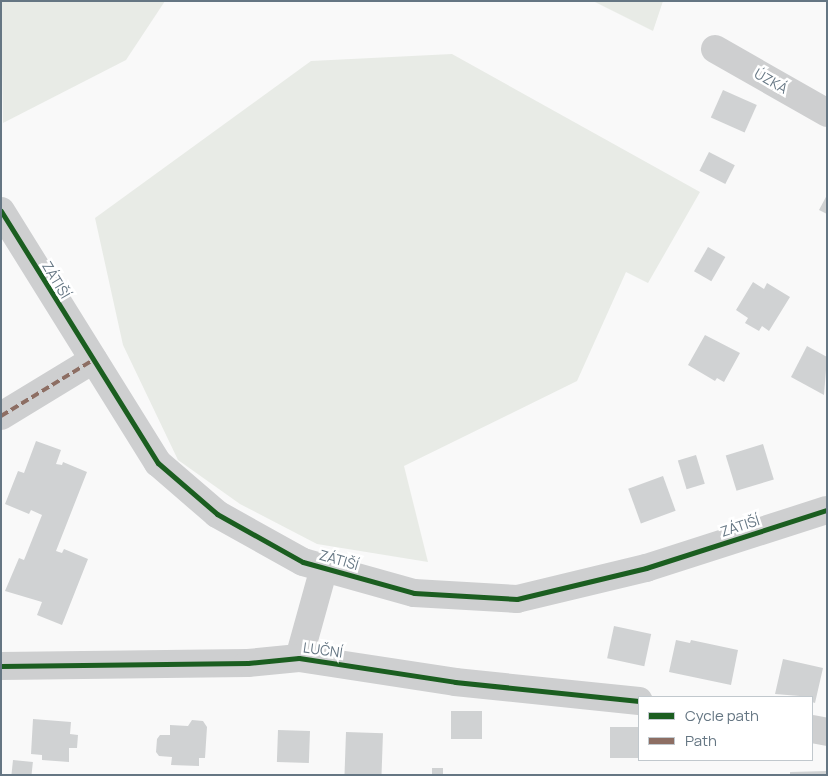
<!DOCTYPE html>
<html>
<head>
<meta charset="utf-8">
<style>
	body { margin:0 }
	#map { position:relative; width:828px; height:776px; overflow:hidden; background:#f9f9f9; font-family:Manrope,sans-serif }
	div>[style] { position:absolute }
	.green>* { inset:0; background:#e8ebe6 }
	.building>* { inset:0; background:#d0d2d3; transform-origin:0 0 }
	.minor>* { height:28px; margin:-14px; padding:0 14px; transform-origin:14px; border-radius:14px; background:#cecfd0 }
	.quiet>* { height:4px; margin-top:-2px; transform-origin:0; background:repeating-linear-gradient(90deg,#8d6e63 0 8px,transparent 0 12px) }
	.cycleway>* { height:5px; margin:-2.5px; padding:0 2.5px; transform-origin:2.5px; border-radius:2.5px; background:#1b5e20 }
	span { translate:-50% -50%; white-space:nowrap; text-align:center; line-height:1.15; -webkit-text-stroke:5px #fff; paint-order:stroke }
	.street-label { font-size:14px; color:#657683 }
	.frame { position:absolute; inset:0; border:2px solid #657683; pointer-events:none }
	.legend { position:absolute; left:638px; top:696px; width:175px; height:65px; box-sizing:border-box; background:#fff; border:1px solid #c1c8cd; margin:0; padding:6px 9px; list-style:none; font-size:15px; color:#657683 }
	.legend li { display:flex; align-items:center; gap:10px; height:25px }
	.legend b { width:25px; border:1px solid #c1c8cd }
</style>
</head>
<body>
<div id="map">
	<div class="green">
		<i style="clip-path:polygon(1px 1px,165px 1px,126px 60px,3px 123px)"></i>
		<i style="clip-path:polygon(593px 1px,663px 1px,653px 31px)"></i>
		<i style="clip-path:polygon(452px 54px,700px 192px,648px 283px,626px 272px,577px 381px,404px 466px,428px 562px,317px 544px,240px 504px,178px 460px,123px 345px,95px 218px,311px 61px)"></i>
	</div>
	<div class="building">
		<i style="left:723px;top:90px;width:37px;height:30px;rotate:24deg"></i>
		<i style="left:709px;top:152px;width:29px;height:21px;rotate:27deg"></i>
		<i style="clip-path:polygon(827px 195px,827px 214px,819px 210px)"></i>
		<i style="left:708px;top:247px;width:20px;height:28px;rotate:30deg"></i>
		<i style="clip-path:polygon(753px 282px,764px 289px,767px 283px,790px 297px,769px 331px,762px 326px,759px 331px,745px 323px,748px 318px,736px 310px)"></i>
		<i style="clip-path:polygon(705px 335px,740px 353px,724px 382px,717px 378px,715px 381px,688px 365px)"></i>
		<i style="clip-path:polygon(807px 346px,827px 357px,824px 395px,791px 377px)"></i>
		<i style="clip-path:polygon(36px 441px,61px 450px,56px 464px,62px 465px,63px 462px,87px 472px,56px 551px,62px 553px,64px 549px,88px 559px,62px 625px,37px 615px,42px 602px,5px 591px,19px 558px,24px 560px,42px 515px,31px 510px,29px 514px,5px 504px,18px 471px,24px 473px)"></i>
		<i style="left:763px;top:444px;width:37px;height:39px;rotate:73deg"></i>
		<i style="left:696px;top:455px;width:30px;height:19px;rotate:73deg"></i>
		<i style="left:663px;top:476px;width:37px;height:37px;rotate:70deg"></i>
		<i style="left:614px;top:626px;width:38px;height:33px;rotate:12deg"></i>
		<i style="clip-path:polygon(676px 640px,690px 643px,691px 640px,738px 650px,731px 685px,669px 672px)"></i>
		<i style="clip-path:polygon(783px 659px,823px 668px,815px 703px,812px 702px,812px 697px,775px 694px)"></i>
		<i style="left:482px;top:711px;width:28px;height:31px;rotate:90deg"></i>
		<i style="clip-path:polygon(33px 719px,71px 722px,70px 734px,78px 735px,77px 748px,69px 748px,69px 762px,42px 760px,42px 755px,31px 754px)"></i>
		<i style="clip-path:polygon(192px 720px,203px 721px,207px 727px,205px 758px,199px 758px,199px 766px,171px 765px,172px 757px,159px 756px,156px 752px,157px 739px,160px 735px,170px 735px,170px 725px,188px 726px)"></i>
		<i style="left:610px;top:727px;width:29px;height:31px"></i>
		<i style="left:278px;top:730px;width:32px;height:32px;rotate:2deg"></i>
		<i style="left:346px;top:732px;width:37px;height:42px;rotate:2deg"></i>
		<i style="left:13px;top:760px;width:20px;height:15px;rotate:6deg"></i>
		<i style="left:432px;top:768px;width:11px;height:7px"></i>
		<i style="clip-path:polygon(827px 771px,827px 775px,790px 775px,790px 772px)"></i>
	</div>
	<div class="minor">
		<i style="left:715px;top:49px;width:129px;rotate:29.7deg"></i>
		<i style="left:1px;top:211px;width:297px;rotate:58.1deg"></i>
		<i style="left:158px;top:463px;width:78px;rotate:40.8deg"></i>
		<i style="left:217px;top:514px;width:98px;rotate:29.2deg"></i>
		<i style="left:303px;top:562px;width:115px;rotate:15.6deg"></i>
		<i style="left:414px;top:593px;width:103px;rotate:3.3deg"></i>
		<i style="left:517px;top:599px;width:133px;rotate:-13.5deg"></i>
		<i style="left:646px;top:568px;width:190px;rotate:-17.8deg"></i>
		<i style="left:1px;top:416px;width:108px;rotate:-31.3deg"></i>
		<i style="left:299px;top:658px;width:93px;rotate:-74.5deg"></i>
		<i style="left:1px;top:666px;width:247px;rotate:-0.7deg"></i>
		<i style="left:248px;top:663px;width:51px;rotate:-5.6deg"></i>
		<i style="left:299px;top:658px;width:158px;rotate:8.7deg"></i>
		<i style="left:455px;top:682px;width:185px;rotate:5.9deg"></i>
		<i style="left:812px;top:729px;width:15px;rotate:11deg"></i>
	</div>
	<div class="quiet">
		<i style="left:1px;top:416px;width:108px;rotate:-31.3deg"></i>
	</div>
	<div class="cycleway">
		<i style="left:1px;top:211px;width:297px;rotate:58.1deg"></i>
		<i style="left:158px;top:463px;width:78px;rotate:40.8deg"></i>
		<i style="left:217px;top:514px;width:98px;rotate:29.2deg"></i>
		<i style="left:303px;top:562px;width:115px;rotate:15.6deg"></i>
		<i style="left:414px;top:593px;width:103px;rotate:3.3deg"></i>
		<i style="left:517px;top:599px;width:133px;rotate:-13.5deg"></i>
		<i style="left:646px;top:568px;width:190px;rotate:-17.8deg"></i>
		<i style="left:1px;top:666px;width:247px;rotate:-0.7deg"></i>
		<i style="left:248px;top:663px;width:51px;rotate:-5.6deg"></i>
		<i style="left:299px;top:658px;width:158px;rotate:8.7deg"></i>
		<i style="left:455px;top:682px;width:185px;rotate:5.9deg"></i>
	</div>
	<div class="street-label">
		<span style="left:771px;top:81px;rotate:30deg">ÚZKÁ</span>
		<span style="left:56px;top:280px;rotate:59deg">ZÁTIŠÍ</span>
		<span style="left:740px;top:526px;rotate:-18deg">ZÁTIŠÍ</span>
		<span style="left:339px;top:560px;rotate:16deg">ZÁTIŠÍ</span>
		<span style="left:323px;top:650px;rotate:8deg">LUČNÍ</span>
	</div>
	<div class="frame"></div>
	<ul class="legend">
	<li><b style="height:6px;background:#1b5e20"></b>Cycle path</li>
	<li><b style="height:6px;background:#8d6e63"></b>Path</li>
	</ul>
</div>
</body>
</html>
